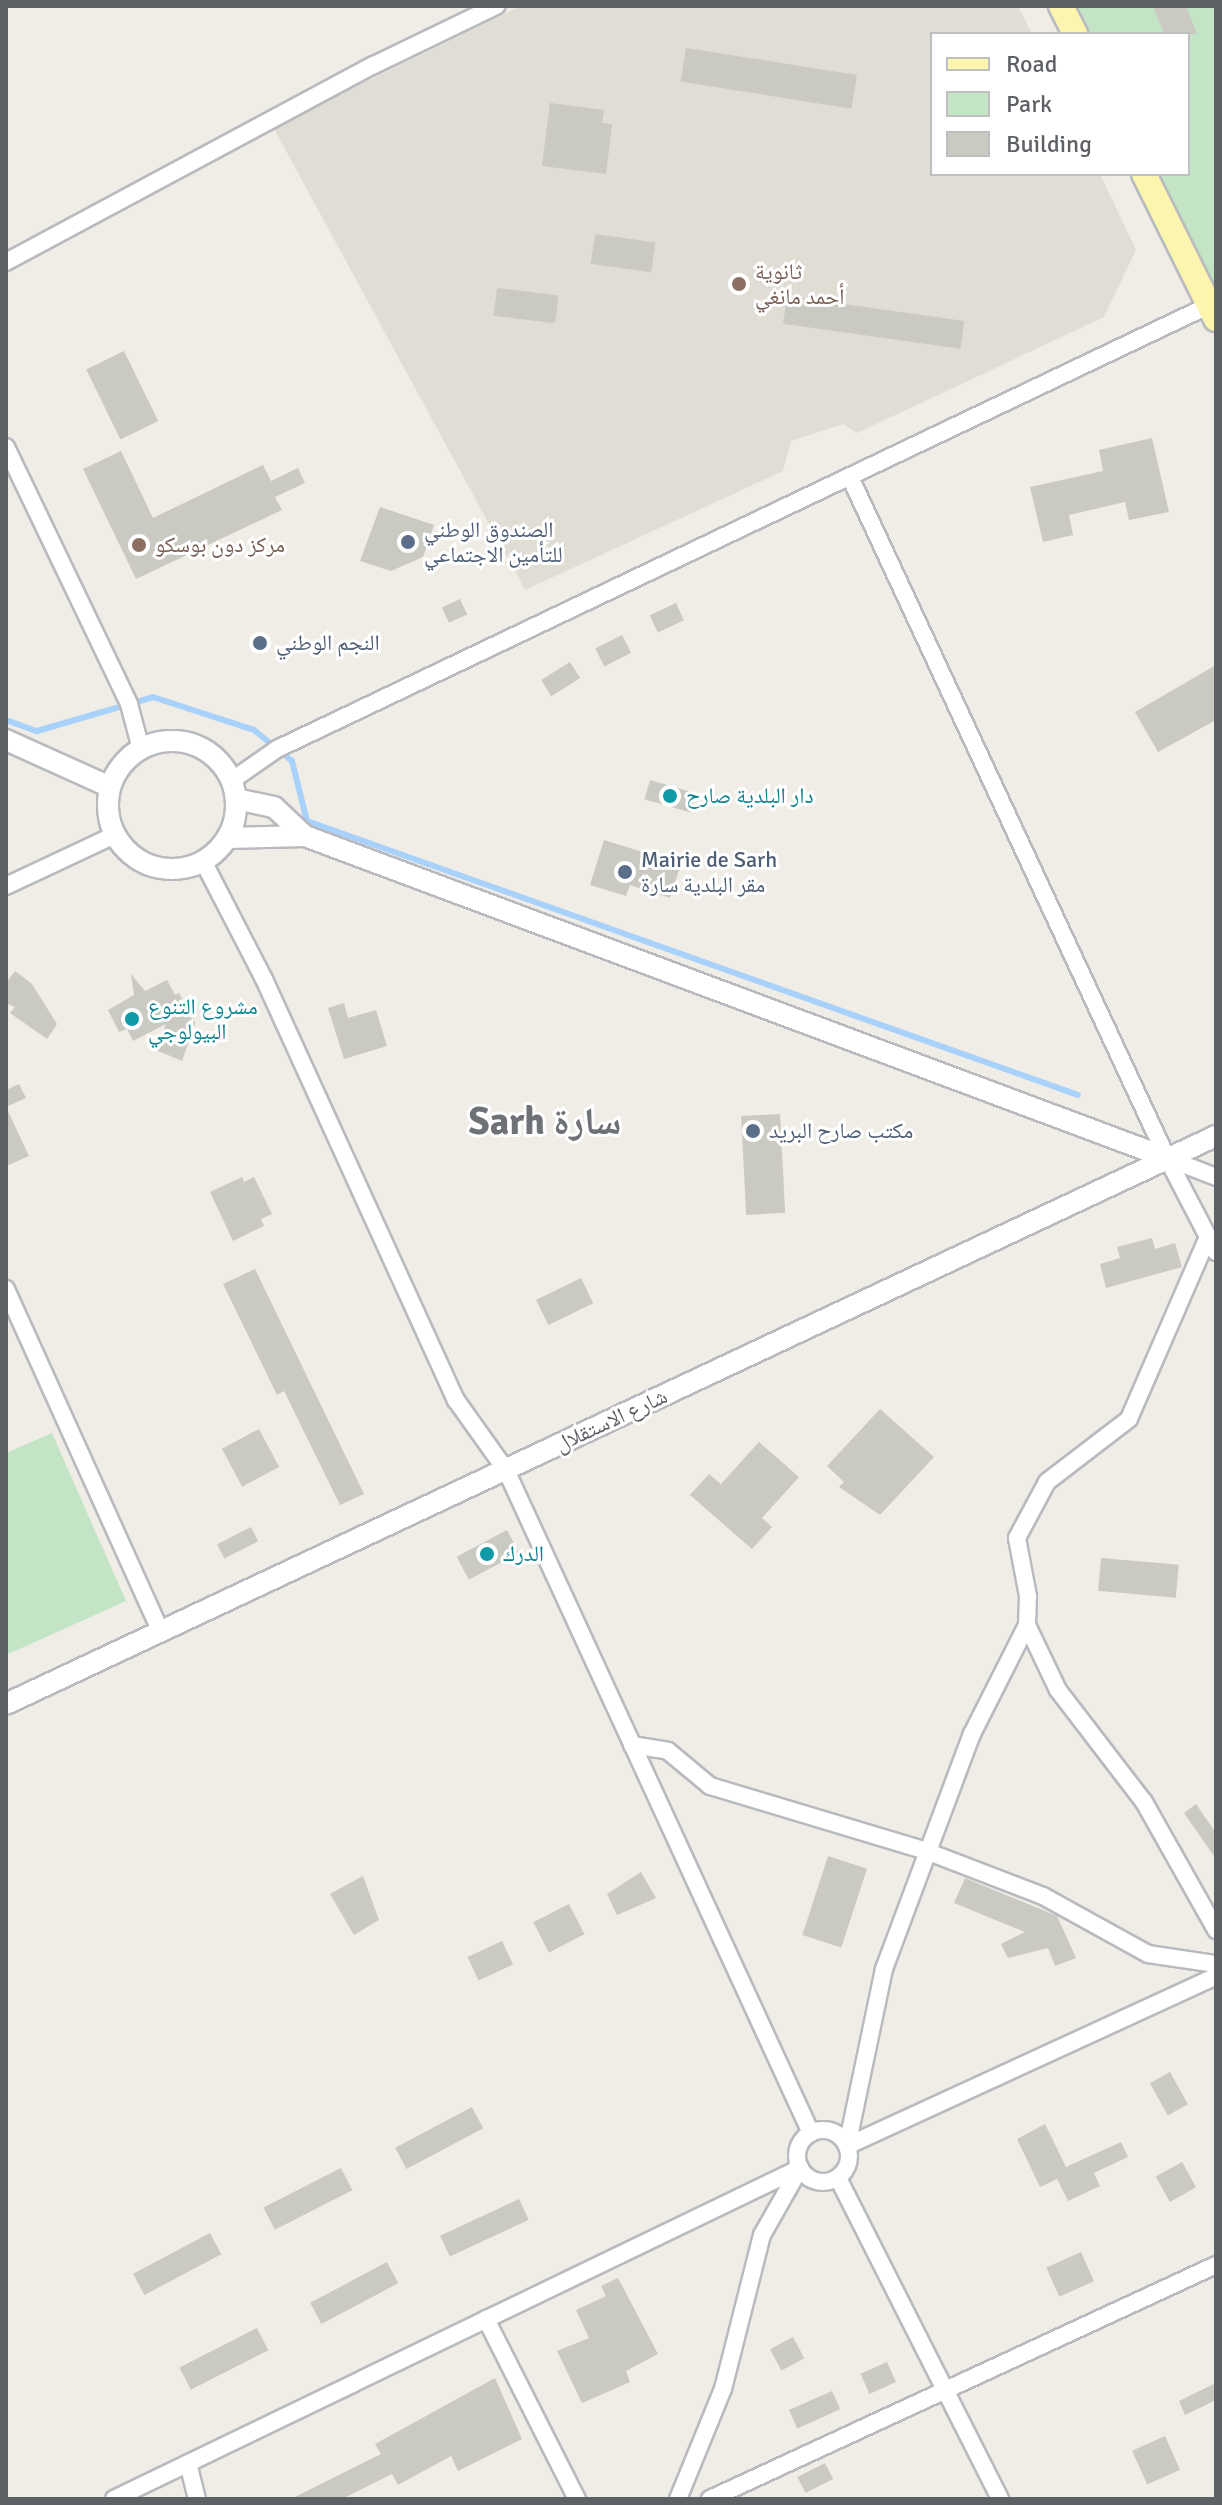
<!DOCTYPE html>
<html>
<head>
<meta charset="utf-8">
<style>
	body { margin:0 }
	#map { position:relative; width:1222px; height:2505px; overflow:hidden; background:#efede5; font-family:Signika,"Noto Naskh Arabic",sans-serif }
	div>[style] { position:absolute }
	.education>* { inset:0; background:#dfddd4 }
	.green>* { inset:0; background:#c3e5c6 }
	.stream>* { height:6px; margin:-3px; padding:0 3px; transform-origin:3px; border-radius:3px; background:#a8d1fc }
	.building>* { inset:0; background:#cac9c2; transform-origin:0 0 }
	.roads { filter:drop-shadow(2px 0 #b8babf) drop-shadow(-2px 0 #b8babf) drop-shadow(0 2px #b8babf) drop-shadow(0 -2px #b8babf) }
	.minor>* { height:16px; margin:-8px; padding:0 8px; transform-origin:8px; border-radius:8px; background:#fff }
	.minor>.ring { margin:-8px; padding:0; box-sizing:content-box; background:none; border:16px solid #fff; border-radius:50% }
	.tertiary>* { height:20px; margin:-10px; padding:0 10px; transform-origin:10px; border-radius:10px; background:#fff }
	.tertiary>.ring { margin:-10px; padding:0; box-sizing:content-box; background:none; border:20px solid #fff; border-radius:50% }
	.primary>* { height:24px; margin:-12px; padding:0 12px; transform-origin:12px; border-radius:12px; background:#fcf5ad }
	.dots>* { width:22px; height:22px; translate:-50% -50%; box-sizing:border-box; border:4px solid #fff; border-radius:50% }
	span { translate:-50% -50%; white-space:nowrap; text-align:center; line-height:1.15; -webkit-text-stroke:6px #fff; paint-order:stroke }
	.education-label { font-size:22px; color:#785e54 }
	.left { translate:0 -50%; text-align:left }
	.service-label { font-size:22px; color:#4e5e75 }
	.culture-label { font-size:22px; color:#0d838f }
	.street-label { font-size:22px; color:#5d6065 }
	.town-label { font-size:38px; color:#6e7277; font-weight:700 }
	.frame { position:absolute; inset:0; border:8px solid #5d6065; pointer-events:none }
	.legend { position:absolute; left:930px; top:32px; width:260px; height:144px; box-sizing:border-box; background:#fff; border:2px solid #bebfc1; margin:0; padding:10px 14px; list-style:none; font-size:24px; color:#5d6065 }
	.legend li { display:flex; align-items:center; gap:16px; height:40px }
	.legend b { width:40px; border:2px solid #bebfc1 }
</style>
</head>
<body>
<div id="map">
	<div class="education">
		<i style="clip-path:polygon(521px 6px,1018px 6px,1032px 34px,932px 34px,932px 174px,1100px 174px,1136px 250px,1104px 317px,857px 433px,843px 424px,791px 441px,783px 471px,525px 590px,273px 127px)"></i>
	</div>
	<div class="green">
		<i style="clip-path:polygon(1061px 6px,1216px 6px,1216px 319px,1144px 174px,1188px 174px,1188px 34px,1075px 34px)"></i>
		<i style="clip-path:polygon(52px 1433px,126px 1601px,6px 1655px,6px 1453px)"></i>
	</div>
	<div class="stream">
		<i style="left:6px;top:720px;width:33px;rotate:20deg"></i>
		<i style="left:37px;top:731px;width:121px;rotate:-16.3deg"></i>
		<i style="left:153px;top:697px;width:106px;rotate:18.1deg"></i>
		<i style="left:254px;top:730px;width:49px;rotate:39.2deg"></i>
		<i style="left:292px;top:761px;width:62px;rotate:76deg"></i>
		<i style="left:307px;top:821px;width:818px;rotate:19.56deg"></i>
	</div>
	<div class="building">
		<i style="clip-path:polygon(1153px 6px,1186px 6px,1197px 34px,1164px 34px)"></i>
		<i style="left:686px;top:48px;width:173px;height:34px;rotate:9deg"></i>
		<i style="clip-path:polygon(550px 103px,604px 110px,602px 123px,612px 124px,606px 174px,542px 166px)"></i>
		<i style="left:595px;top:234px;width:61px;height:30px;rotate:8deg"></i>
		<i style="left:497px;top:288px;width:62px;height:28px;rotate:7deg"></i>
		<i style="left:787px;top:296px;width:179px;height:28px;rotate:8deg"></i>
		<i style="left:124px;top:351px;width:78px;height:42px;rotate:64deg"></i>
		<i style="clip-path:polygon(1152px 438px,1169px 512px,1129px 520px,1125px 502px,1069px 515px,1073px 535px,1043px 542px,1030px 487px,1103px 471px,1099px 450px)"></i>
		<i style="clip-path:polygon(121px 451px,153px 518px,263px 465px,271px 481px,298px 468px,305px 483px,275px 497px,282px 510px,136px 579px,83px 469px)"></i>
		<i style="clip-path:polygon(380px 507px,434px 525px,423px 557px,391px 571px,360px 561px)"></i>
		<i style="left:460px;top:599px;width:17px;height:20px;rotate:65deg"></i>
		<i style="left:676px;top:603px;width:19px;height:29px;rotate:65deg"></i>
		<i style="left:622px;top:635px;width:20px;height:30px;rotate:63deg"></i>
		<i style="left:570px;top:662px;width:19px;height:34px;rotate:58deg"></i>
		<i style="clip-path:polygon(1216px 665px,1216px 720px,1158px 752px,1135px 712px)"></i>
		<i style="left:650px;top:780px;width:48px;height:20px;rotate:16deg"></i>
		<i style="clip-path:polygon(604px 840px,681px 864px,670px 898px,630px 885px,626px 896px,590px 885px)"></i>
		<i style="clip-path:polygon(15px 971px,32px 984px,57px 1024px,47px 1039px,10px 1013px,15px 1007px,6px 1003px,6px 983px)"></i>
		<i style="clip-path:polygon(131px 974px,145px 991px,167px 980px,175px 995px,179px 993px,195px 1023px,182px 1061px,156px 1050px,166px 1024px,133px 1041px,127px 1029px,119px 1032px,108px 1010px,134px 995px)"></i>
		<i style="clip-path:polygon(344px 1003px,348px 1018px,376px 1010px,387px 1046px,344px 1059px,328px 1008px)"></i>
		<i style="clip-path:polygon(19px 1084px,26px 1098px,6px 1107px,29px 1156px,6px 1166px,6px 1090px)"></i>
		<i style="left:780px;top:1114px;width:99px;height:39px;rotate:87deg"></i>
		<i style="clip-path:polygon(242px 1177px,244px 1182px,254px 1177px,272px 1214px,261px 1219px,264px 1226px,233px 1241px,210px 1192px)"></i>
		<i style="clip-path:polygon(1152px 1238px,1155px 1249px,1175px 1243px,1182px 1267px,1106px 1288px,1100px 1264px,1120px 1258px,1117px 1247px)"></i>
		<i style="clip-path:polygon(255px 1269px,364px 1494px,340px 1505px,284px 1391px,277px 1395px,223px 1284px)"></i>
		<i style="left:581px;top:1278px;width:28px;height:50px;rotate:64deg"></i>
		<i style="clip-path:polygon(880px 1409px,934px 1457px,880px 1515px,839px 1487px,844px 1482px,827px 1466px)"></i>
		<i style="left:259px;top:1429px;width:43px;height:42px;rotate:62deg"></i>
		<i style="clip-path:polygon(759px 1442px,799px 1477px,762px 1518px,772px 1527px,752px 1549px,690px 1495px,709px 1474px,721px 1484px)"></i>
		<i style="left:251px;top:1527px;width:16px;height:38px;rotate:63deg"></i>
		<i style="left:507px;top:1530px;width:26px;height:57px;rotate:62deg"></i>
		<i style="left:1101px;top:1558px;width:78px;height:33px;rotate:5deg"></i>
		<i style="clip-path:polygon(1196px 1804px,1216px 1833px,1216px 1859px,1184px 1813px)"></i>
		<i style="left:828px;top:1856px;width:41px;height:83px;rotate:18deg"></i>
		<i style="clip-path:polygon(641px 1872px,656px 1898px,617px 1915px,607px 1894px)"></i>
		<i style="clip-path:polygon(363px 1876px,379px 1920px,354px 1935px,330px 1894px)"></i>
		<i style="clip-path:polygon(965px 1878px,1057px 1916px,1076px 1958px,1055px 1966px,1048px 1948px,1008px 1958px,1001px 1944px,1025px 1932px,954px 1903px)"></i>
		<i style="left:569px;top:1904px;width:34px;height:40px;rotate:63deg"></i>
		<i style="left:502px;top:1941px;width:26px;height:38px;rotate:65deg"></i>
		<i style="left:1170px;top:2072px;width:37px;height:23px;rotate:61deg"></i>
		<i style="left:472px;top:2107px;width:24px;height:87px;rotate:62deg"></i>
		<i style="clip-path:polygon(1045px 2124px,1066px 2167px,1121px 2142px,1128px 2157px,1094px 2173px,1100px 2186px,1068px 2201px,1057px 2179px,1040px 2187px,1017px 2139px)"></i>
		<i style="left:1182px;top:2162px;width:29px;height:30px;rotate:61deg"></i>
		<i style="left:341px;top:2168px;width:25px;height:87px;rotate:63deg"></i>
		<i style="left:519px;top:2199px;width:23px;height:87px;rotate:65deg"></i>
		<i style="left:210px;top:2233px;width:24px;height:87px;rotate:62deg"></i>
		<i style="left:1081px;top:2252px;width:32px;height:38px;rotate:66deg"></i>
		<i style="left:387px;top:2262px;width:24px;height:87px;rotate:62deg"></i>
		<i style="clip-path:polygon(618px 2278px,658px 2354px,626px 2371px,630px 2382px,582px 2403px,557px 2351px,589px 2338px,576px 2310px,606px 2296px,601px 2286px)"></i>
		<i style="left:257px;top:2328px;width:25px;height:87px;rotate:63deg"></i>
		<i style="left:793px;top:2337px;width:24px;height:26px;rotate:62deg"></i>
		<i style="left:887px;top:2362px;width:22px;height:29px;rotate:66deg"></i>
		<i style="clip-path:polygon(495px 2378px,522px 2439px,458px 2471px,451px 2456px,398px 2485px,392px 2474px,342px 2499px,291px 2499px,381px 2454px,375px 2444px)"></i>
		<i style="clip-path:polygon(1216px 2383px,1216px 2400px,1185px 2415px,1179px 2401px)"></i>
		<i style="left:832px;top:2391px;width:20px;height:47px;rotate:66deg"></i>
		<i style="left:1165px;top:2436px;width:37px;height:36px;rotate:66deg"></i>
		<i style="left:825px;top:2463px;width:18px;height:31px;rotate:63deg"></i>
	</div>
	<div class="roads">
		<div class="minor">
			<i style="left:6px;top:262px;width:417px;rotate:-28.2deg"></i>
			<i style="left:374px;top:65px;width:136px;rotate:-25.8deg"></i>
			<i style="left:6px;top:447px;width:285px;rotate:64.4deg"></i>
			<i style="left:129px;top:704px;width:47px;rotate:75.1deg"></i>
			<i style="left:850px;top:477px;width:751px;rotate:65.04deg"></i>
			<i style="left:1167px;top:1158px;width:106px;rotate:62.5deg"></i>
			<i style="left:231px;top:781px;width:56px;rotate:-34.8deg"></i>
			<i style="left:277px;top:749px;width:1040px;rotate:-25.46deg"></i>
			<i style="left:203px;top:861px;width:133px;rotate:62.7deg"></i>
			<i style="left:264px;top:979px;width:463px;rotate:65.5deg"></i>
			<i style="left:456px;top:1400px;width:86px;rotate:54.5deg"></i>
			<i style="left:506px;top:1470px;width:730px;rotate:65.3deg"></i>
			<i style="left:6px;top:886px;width:120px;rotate:-25.1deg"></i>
			<i style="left:1167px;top:1158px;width:53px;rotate:21.2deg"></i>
			<i style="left:1208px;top:1237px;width:198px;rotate:113.5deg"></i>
			<i style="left:1129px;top:1419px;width:103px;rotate:142.5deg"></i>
			<i style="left:1047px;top:1482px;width:64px;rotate:118.2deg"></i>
			<i style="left:1017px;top:1538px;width:59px;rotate:79.3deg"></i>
			<i style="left:1028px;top:1596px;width:29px;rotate:92deg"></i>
			<i style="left:1027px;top:1625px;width:72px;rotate:64.5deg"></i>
			<i style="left:1058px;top:1690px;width:141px;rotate:52.5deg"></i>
			<i style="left:1144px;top:1802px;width:147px;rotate:60.6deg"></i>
			<i style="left:6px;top:1289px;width:374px;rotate:65.7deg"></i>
			<i style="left:632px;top:1745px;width:36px;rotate:9deg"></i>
			<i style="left:668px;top:1751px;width:55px;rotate:39.8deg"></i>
			<i style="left:710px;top:1786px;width:226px;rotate:16.7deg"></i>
			<i style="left:926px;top:1851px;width:125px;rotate:21deg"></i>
			<i style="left:1043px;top:1896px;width:120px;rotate:28.9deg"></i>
			<i style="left:1148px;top:1954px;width:69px;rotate:8.4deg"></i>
			<i class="ring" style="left:797px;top:2130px;width:36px;height:36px"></i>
			<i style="left:847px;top:2146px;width:181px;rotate:-78.2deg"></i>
			<i style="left:884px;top:1969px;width:251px;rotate:-69.5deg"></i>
			<i style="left:972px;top:1734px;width:122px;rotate:-63.2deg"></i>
			<i style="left:847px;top:2146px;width:406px;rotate:-24.7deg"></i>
			<i style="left:838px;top:2178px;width:360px;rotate:63.2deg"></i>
			<i style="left:486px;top:2319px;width:202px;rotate:63.2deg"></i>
			<i style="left:188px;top:2463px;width:37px;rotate:76deg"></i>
			<i style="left:114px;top:2499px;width:762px;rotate:-25.76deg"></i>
			<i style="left:678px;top:2499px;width:119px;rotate:-67.8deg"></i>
			<i style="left:723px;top:2389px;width:159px;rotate:-75.8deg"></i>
			<i style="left:762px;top:2235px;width:77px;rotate:-60.4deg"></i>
			<i style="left:710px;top:2499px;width:557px;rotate:-24.82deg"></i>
		</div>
		<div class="tertiary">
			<i style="left:6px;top:740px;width:114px;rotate:24.3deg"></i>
			<i class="ring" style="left:108px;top:741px;width:108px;height:108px"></i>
			<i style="left:236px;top:799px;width:39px;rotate:12deg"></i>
			<i style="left:274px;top:807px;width:42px;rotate:43.1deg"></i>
			<i style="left:305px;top:836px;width:920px;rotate:20.48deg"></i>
			<i style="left:227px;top:838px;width:78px;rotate:-1.5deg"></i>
			<i style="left:6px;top:1704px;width:1337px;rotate:-25.15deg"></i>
		</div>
		<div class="primary">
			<i style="left:1061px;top:6px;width:31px;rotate:63deg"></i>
			<i style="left:1144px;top:174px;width:162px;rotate:63.6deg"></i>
		</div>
	</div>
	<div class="dots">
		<i style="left:739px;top:284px;background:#8d6e63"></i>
		<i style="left:408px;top:542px;background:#5c6f8a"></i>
		<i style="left:139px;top:545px;background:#8d6e63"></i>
		<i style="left:260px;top:643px;background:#5c6f8a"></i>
		<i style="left:670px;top:796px;background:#0f9aa8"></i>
		<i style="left:625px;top:872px;background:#5c6f8a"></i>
		<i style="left:132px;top:1019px;background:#0f9aa8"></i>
		<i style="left:753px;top:1131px;background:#5c6f8a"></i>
		<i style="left:487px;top:1554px;background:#0f9aa8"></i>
	</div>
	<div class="education-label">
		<span class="left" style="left:755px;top:284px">ثانوية<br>أحمد مانغي</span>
		<span class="left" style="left:155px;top:545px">مركز دون بوسكو</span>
	</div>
	<div class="service-label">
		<span class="left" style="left:424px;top:542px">الصندوق الوطني<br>للتأمين الاجتماعي</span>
		<span class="left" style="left:276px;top:643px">النجم الوطني</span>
		<span class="left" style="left:641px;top:872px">Mairie de Sarh<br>مقر البلدية سارة</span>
		<span class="left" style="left:769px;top:1131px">مكتب صارح البريد</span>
	</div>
	<div class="culture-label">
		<span class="left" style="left:686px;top:796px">دار البلدية صارح</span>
		<span class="left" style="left:148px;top:1019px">مشروع التنوع<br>البيولوجي</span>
		<span class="left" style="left:503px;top:1554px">الدرك</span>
	</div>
	<div class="street-label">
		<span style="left:611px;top:1420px;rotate:-25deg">شارع الاستقلال</span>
	</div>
	<div class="town-label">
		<span style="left:545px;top:1122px">Sarh سارة</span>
	</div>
	<div class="frame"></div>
	<ul class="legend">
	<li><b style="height:10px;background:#fcf5ad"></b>Road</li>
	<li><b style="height:22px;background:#c3e5c6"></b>Park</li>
	<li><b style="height:22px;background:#cac9c2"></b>Building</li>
	</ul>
</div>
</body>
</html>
